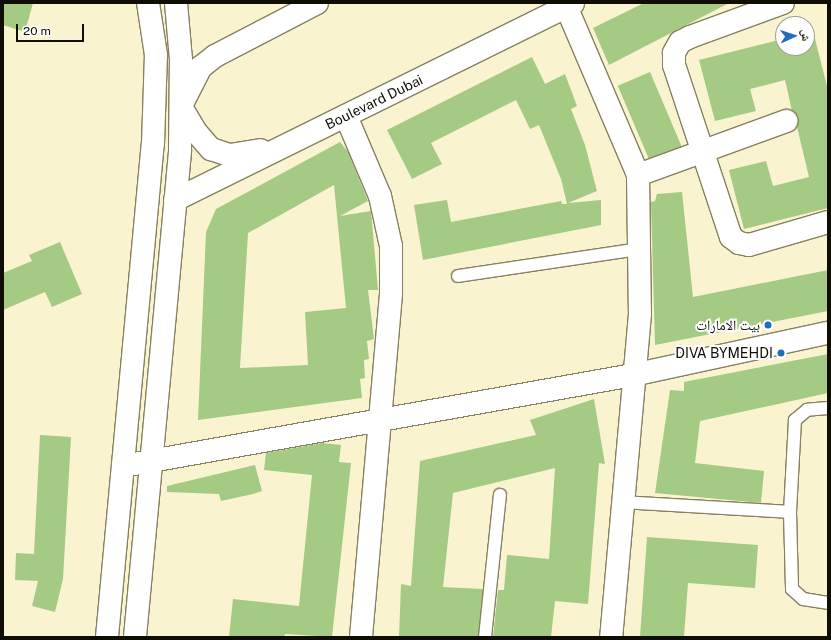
<!DOCTYPE html>
<html>
<head>
<meta charset="utf-8">
<style>
	body { margin:0 }
	#map { position:relative; width:831px; height:640px; overflow:hidden; background:#f9f3d0; font-family:"Public Sans","Noto Naskh Arabic",sans-serif }
	div>[style] { position:absolute }
	.building>* { inset:0; background:#a5ca83; transform-origin:0 0 }
	.roads { filter:drop-shadow(1px 0 #858060) drop-shadow(-1px 0 #858060) drop-shadow(0 1px #858060) drop-shadow(0 -1px #858060) }
	.service>* { height:12px; margin:-6px; padding:0 6px; transform-origin:6px; border-radius:6px; background:#fff }
	.minor>* { height:22px; margin:-11px; padding:0 11px; transform-origin:11px; border-radius:11px; background:#fff }
	.tertiary>* { height:22px; margin:-11px; padding:0 11px; transform-origin:11px; border-radius:11px; background:#fff }
	.dots>* { width:11px; height:11px; translate:-50% -50%; box-sizing:border-box; border:2px solid #fff; border-radius:50% }
	span { translate:-50% -50%; white-space:nowrap; text-align:center; line-height:1.15; -webkit-text-stroke:4px #fff; paint-order:stroke }
	.street-label { font-size:14px; color:#100e04 }
	.poi-label { font-size:14px; color:#100e04 }
	.right { translate:-100% -50%; text-align:right }
	.frame { position:absolute; inset:0; border:4px solid #100e04; pointer-events:none }
	.north { position:absolute; left:775px; top:16px; width:40px; height:40px; box-sizing:border-box; background:#fff; border:1px solid #9f9f9b; border-radius:50%; rotate:87deg; font-size:11px; font-weight:700; line-height:16px; text-align:center; color:#100e04 }
	.north::after { content:''; display:block; margin:auto; width:14px; height:18px; background:#226cbc; clip-path:polygon(50% 0,100% 100%,50% 72%,0 100%) }
	.scale { position:absolute; left:16px; top:24px; width:68px; height:18px; box-sizing:border-box; border:2px solid #100e04; border-top:0; padding-left:5px; font-size:12px; line-height:14px; white-space:nowrap; color:#100e04; -webkit-text-stroke:3px #fff; paint-order:stroke }
</style>
</head>
<body>
<div id="map">
	<div class="building">
		<i style="clip-path:polygon(3px 3px,33px 3px,25px 32px,3px 25px)"></i>
		<i style="clip-path:polygon(644px 3px,729px 3px,609px 65px,593px 28px)"></i>
		<i style="clip-path:polygon(813px 31px,828px 90px,828px 208px,744px 229px,729px 170px,766px 161px,773px 186px,809px 177px,797px 127px,798px 117px,792px 111px,785px 80px,750px 89px,756px 111px,715px 121px,699px 60px,783px 39px,783px 48px,807px 48px,807px 33px)"></i>
		<i style="clip-path:polygon(532px 57px,545px 84px,565px 74px,577px 106px,571px 109px,585px 145px,597px 191px,568px 203px,601px 200px,601px 225px,423px 260px,414px 205px,447px 200px,451px 222px,561px 201px,562px 204px,567px 204px,561px 179px,539px 125px,530px 129px,516px 100px,431px 143px,442px 164px,412px 179px,387px 130px)"></i>
		<i style="left:650px;top:72px;width:81px;height:35px;rotate:67deg"></i>
		<i style="clip-path:polygon(evenodd,340px 142px,348px 152px,368px 201px,340px 216px,371px 211px,378px 290px,368px 290px,374px 339px,367px 341px,369px 359px,364px 360px,365px 378px,360px 379px,362px 398px,198px 420px,206px 232px,216px 209px,340px 142px,334px 185px,346px 308px,305px 312px,308px 365px,240px 368px,248px 233px,334px 185px)"></i>
		<i style="clip-path:polygon(682px 192px,693px 297px,828px 270px,828px 311px,655px 345px,651px 202px,655px 201px,657px 194px)"></i>
		<i style="clip-path:polygon(60px 242px,82px 294px,52px 307px,45px 292px,3px 310px,3px 273px,32px 261px,29px 255px)"></i>
		<i style="clip-path:polygon(828px 354px,828px 393px,700px 421px,695px 463px,764px 471px,761px 503px,655px 493px,670px 390px,684px 391px,684px 382px)"></i>
		<i style="clip-path:polygon(594px 399px,605px 464px,599px 463px,588px 604px,555px 601px,551px 637px,493px 637px,498px 590px,504px 590px,507px 555px,549px 559px,555px 468px,453px 493px,443px 587px,483px 589px,478px 637px,399px 637px,401px 584px,411px 586px,420px 461px,536px 435px,530px 420px)"></i>
		<i style="clip-path:polygon(40px 435px,71px 437px,63px 579px,55px 612px,32px 606px,38px 581px,15px 580px,16px 553px,34px 554px)"></i>
		<i style="clip-path:polygon(322px 443px,341px 445px,339px 462px,351px 463px,332px 637px,285px 634px,284px 637px,229px 637px,233px 599px,299px 606px,312px 475px,264px 470px,266px 453px)"></i>
		<i style="clip-path:polygon(255px 465px,262px 491px,253px 494px,221px 501px,219px 494px,167px 492px,167px 486px)"></i>
		<i style="clip-path:polygon(647px 537px,758px 545px,755px 588px,688px 583px,684px 637px,640px 637px)"></i>
	</div>
	<div class="roads">
		<div class="service">
			<i style="left:458px;top:276px;width:183px;rotate:-8.5deg"></i>
			<i style="left:828px;top:408px;width:21px;rotate:175deg"></i>
			<i style="left:807px;top:410px;width:16px;rotate:140deg"></i>
			<i style="left:795px;top:420px;width:92px;rotate:93.1deg"></i>
			<i style="left:790px;top:512px;width:77px;rotate:88.5deg"></i>
			<i style="left:792px;top:589px;width:15px;rotate:42deg"></i>
			<i style="left:803px;top:599px;width:25px;rotate:9deg"></i>
			<i style="left:623px;top:502px;width:167px;rotate:3.4deg"></i>
			<i style="left:485px;top:637px;width:143px;rotate:-84deg"></i>
		</div>
		<div class="minor">
			<i style="left:783px;top:3px;width:99px;rotate:159.9deg"></i>
			<i style="left:690px;top:37px;width:11px;rotate:153deg"></i>
			<i style="left:680px;top:42px;width:13px;rotate:119deg"></i>
			<i style="left:674px;top:53px;width:12px;rotate:90deg"></i>
			<i style="left:674px;top:65px;width:181px;rotate:71.7deg"></i>
			<i style="left:731px;top:237px;width:10px;rotate:37deg"></i>
			<i style="left:739px;top:243px;width:10px;rotate:11deg"></i>
			<i style="left:749px;top:245px;width:82px;rotate:-16.2deg"></i>
			<i style="left:566px;top:6px;width:184px;rotate:66.9deg"></i>
			<i style="left:638px;top:175px;width:139px;rotate:89.2deg"></i>
			<i style="left:640px;top:314px;width:324px;rotate:95.1deg"></i>
			<i style="left:346px;top:116px;width:87px;rotate:67deg"></i>
			<i style="left:380px;top:196px;width:51px;rotate:77.6deg"></i>
			<i style="left:391px;top:246px;width:48px;rotate:90deg"></i>
			<i style="left:391px;top:294px;width:344px;rotate:95deg"></i>
			<i style="left:638px;top:175px;width:158px;rotate:-20deg"></i>
			<i style="left:123px;top:466px;width:518px;rotate:-10.12deg"></i>
			<i style="left:633px;top:375px;width:199px;rotate:-12.2deg"></i>
		</div>
		<div class="tertiary">
			<i style="left:184px;top:100px;width:37px;rotate:-63deg"></i>
			<i style="left:201px;top:67px;width:18px;rotate:-38deg"></i>
			<i style="left:215px;top:56px;width:115px;rotate:-27.5deg"></i>
			<i style="left:181px;top:107px;width:29px;rotate:59deg"></i>
			<i style="left:196px;top:132px;width:23px;rotate:49deg"></i>
			<i style="left:211px;top:149px;width:20px;rotate:18deg"></i>
			<i style="left:230px;top:155px;width:31px;rotate:-9deg"></i>
			<i style="left:175px;top:200px;width:444px;rotate:-26.3deg"></i>
			<i style="left:107px;top:637px;width:495px;rotate:-84.7deg"></i>
			<i style="left:153px;top:144px;width:89px;rotate:-88.1deg"></i>
			<i style="left:156px;top:55px;width:53px;rotate:-98.7deg"></i>
			<i style="left:135px;top:637px;width:489px;rotate:-84.7deg"></i>
			<i style="left:180px;top:150px;width:90px;rotate:-89.4deg"></i>
			<i style="left:181px;top:60px;width:57px;rotate:-95deg"></i>
		</div>
	</div>
	<div class="dots">
		<i style="left:768px;top:325px;background:#226cbc"></i>
		<i style="left:781px;top:353px;background:#226cbc"></i>
	</div>
	<div class="street-label">
		<span style="left:374px;top:102px;rotate:-26deg">Boulevard Dubai</span>
	</div>
	<div class="poi-label">
		<span class="right" style="left:760px;top:325px">بيت الامارات</span>
		<span class="right" style="left:773px;top:353px">DIVA BYMEHDI</span>
	</div>
	<div class="frame"></div>
	<div class="north">ش</div>
	<div class="scale">20 m</div>
</div>
</body>
</html>
